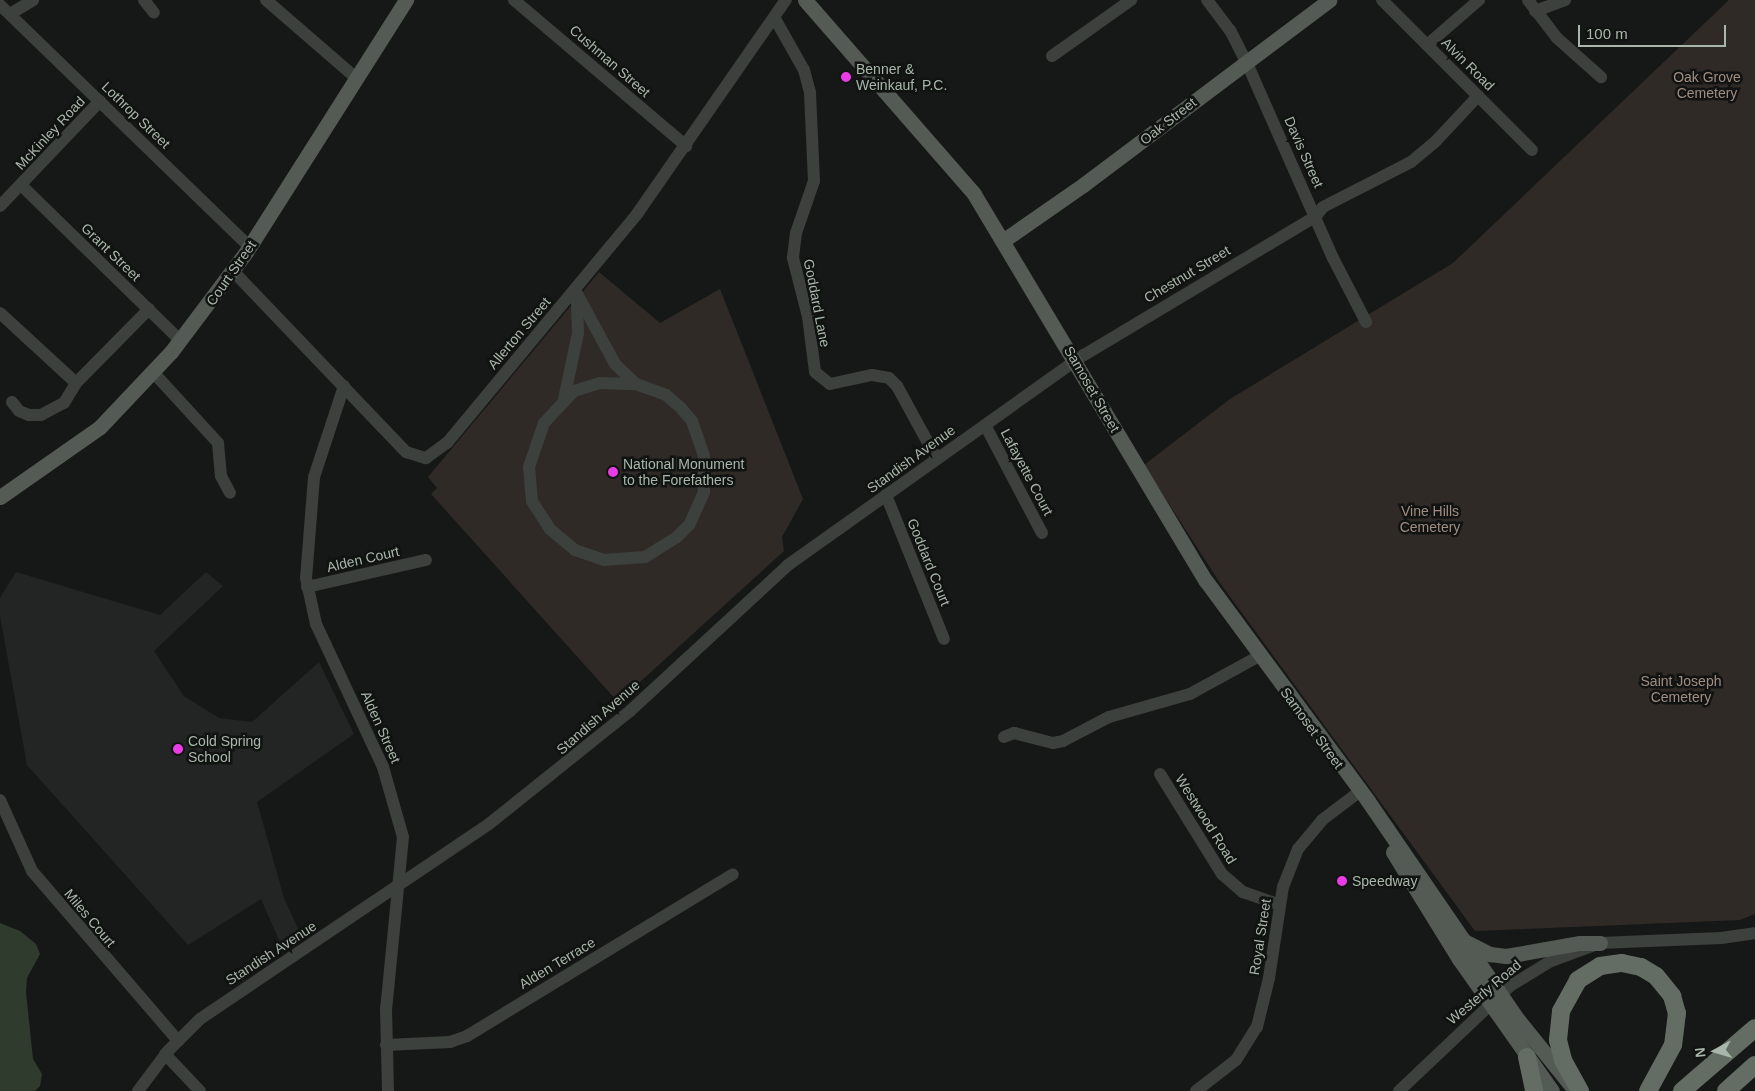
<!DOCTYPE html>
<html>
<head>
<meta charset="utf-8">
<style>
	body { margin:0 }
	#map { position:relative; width:1755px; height:1091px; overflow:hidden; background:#161817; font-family:Helvetica,sans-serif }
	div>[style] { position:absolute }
	.built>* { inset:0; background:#222523 }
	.green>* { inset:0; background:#2f2a26 }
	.water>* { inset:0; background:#2f3b2c }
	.minor>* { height:12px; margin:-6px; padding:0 6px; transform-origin:6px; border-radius:6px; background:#3c413d }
	.major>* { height:15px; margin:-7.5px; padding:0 7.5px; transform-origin:7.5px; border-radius:7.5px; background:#535b54 }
	.highway>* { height:18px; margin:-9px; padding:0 9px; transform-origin:9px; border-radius:9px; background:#636d64 }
	.dots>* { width:14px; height:14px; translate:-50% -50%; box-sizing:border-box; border:2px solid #111312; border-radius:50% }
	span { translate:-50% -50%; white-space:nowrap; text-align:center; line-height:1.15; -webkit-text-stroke:5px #111312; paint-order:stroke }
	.street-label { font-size:14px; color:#a8b7a9 }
	.poi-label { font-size:14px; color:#a8b7a9 }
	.left { translate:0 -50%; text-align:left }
	.park-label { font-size:14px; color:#a18e80 }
	.north { position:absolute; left:1690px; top:1026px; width:50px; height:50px; -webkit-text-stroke:4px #111312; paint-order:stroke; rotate:264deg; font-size:14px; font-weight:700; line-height:20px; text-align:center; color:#a8b7a9 }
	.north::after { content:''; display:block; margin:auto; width:18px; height:22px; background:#a8b7a9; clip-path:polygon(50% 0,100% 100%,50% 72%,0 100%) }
	.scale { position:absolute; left:1578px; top:25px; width:148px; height:22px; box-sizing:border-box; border:2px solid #a8b7a9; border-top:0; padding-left:6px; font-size:15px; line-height:18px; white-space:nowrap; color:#a8b7a9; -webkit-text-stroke:4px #111312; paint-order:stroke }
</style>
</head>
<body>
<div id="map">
	<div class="built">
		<i style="clip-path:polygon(16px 572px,160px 615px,206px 572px,223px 586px,154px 651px,184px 696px,219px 718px,252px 722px,319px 662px,354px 734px,257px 802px,284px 898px,301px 935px,282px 947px,261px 899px,188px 945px,27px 765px,0 616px,0 598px)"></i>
	</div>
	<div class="green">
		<i style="clip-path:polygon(1729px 0,1755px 0,1755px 914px,1740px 920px,1475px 931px,1220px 583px,1144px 465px,1230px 399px,1453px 263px)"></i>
		<i style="clip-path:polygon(599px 272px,660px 323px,720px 289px,803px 499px,782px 537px,784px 551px,618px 702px,431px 494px,437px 488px,428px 477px)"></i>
	</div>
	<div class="water">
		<i style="clip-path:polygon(0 923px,20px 931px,36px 944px,40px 954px,27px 978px,26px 992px,33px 1059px,42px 1074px,40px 1086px,35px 1091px,0 1091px)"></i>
	</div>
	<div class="minor">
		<i style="left:144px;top:0;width:16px;rotate:52deg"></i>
		<i style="left:266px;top:0;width:118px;rotate:40.9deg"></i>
		<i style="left:514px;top:0;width:226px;rotate:40.3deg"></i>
		<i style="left:1207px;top:0;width:38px;rotate:53deg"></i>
		<i style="left:1230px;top:30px;width:35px;rotate:63deg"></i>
		<i style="left:1246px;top:61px;width:215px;rotate:66.2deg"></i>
		<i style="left:1333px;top:258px;width:72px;rotate:62.7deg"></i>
		<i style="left:1382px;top:0;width:212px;rotate:45deg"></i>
		<i style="left:1528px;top:0;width:48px;rotate:52.7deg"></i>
		<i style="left:1557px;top:38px;width:59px;rotate:41.6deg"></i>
		<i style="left:0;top:5px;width:348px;rotate:44.1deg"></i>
		<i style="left:1535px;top:11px;width:32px;rotate:-20deg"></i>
		<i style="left:10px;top:14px;width:27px;rotate:-31deg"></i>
		<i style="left:774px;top:17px;width:61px;rotate:60.5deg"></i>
		<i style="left:804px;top:70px;width:24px;rotate:75deg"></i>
		<i style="left:810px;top:93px;width:88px;rotate:87.4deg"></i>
		<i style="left:814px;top:181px;width:55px;rotate:109.1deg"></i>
		<i style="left:796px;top:233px;width:25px;rotate:97deg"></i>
		<i style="left:793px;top:258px;width:61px;rotate:75.7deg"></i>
		<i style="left:808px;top:317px;width:55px;rotate:82.7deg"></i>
		<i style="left:815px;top:372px;width:19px;rotate:39deg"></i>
		<i style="left:830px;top:384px;width:43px;rotate:-12.1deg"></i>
		<i style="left:872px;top:375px;width:17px;rotate:10deg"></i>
		<i style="left:889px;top:378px;width:11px;rotate:45deg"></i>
		<i style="left:897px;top:386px;width:83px;rotate:61.3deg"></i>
		<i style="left:1427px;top:45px;width:69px;rotate:-40.9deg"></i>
		<i style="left:1052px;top:56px;width:97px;rotate:-35.3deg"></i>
		<i style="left:21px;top:185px;width:222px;rotate:44.3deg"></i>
		<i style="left:0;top:206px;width:145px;rotate:-46.4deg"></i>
		<i style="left:233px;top:271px;width:250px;rotate:46.3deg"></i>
		<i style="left:406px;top:452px;width:21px;rotate:17deg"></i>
		<i style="left:426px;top:458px;width:26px;rotate:-36deg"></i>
		<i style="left:447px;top:443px;width:298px;rotate:-50.3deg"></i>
		<i style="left:637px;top:214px;width:261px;rotate:-55.2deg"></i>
		<i style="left:575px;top:290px;width:84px;rotate:61.6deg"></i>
		<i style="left:615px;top:364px;width:29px;rotate:44deg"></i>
		<i style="left:636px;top:384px;width:32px;rotate:20deg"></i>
		<i style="left:666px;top:395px;width:18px;rotate:41deg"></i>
		<i style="left:680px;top:407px;width:18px;rotate:49deg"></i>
		<i style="left:692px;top:421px;width:37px;rotate:71deg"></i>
		<i style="left:704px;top:456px;width:36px;rotate:90deg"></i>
		<i style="left:704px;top:492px;width:36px;rotate:114deg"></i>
		<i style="left:689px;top:525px;width:17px;rotate:135deg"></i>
		<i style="left:677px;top:537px;width:38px;rotate:148deg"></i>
		<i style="left:645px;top:557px;width:41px;rotate:175.8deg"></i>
		<i style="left:604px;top:560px;width:31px;rotate:-161deg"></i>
		<i style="left:575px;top:550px;width:33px;rotate:-140deg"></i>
		<i style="left:550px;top:529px;width:33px;rotate:-123deg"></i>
		<i style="left:532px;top:501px;width:34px;rotate:-95deg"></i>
		<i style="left:529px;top:467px;width:46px;rotate:-71.2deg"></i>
		<i style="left:544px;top:423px;width:44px;rotate:-46.8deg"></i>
		<i style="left:574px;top:391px;width:27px;rotate:-17deg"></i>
		<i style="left:600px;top:383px;width:36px;rotate:2deg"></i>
		<i style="left:0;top:313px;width:103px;rotate:42.6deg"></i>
		<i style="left:153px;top:372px;width:96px;rotate:47.5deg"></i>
		<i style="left:218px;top:443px;width:33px;rotate:85deg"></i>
		<i style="left:221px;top:476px;width:19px;rotate:62deg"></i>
		<i style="left:344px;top:386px;width:96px;rotate:108.2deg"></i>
		<i style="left:314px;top:477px;width:101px;rotate:94.5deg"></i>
		<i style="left:306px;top:578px;width:47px;rotate:77.7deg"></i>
		<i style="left:316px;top:624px;width:158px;rotate:64.9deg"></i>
		<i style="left:383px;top:767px;width:73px;rotate:74.1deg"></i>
		<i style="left:403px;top:837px;width:173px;rotate:95.6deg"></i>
		<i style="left:386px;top:1009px;width:82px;rotate:88.6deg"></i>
		<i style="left:564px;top:399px;width:67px;rotate:-78deg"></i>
		<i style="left:578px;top:333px;width:33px;rotate:-92deg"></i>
		<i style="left:12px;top:402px;width:11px;rotate:52deg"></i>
		<i style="left:19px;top:411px;width:11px;rotate:22deg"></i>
		<i style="left:29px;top:415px;width:12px"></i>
		<i style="left:41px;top:415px;width:26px;rotate:-28deg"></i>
		<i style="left:64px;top:403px;width:23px;rotate:-59deg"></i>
		<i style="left:76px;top:383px;width:104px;rotate:-45.4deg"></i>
		<i style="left:985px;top:425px;width:122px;rotate:62.2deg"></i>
		<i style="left:886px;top:495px;width:155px;rotate:68.1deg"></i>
		<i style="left:307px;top:587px;width:122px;rotate:-12.8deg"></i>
		<i style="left:1004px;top:737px;width:11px;rotate:-22deg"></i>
		<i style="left:1014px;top:733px;width:40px;rotate:14.4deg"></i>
		<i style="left:1053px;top:743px;width:10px;rotate:-11deg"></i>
		<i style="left:1063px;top:741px;width:52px;rotate:-27.6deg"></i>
		<i style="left:1109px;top:717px;width:84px;rotate:-15.9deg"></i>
		<i style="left:1190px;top:694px;width:79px;rotate:-28.8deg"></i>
		<i style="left:1160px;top:774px;width:118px;rotate:58.2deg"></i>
		<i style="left:1222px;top:874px;width:28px;rotate:41deg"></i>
		<i style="left:1243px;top:892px;width:39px;rotate:19deg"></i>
		<i style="left:0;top:800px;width:78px;rotate:65.7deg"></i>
		<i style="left:32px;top:871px;width:224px;rotate:49.3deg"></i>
		<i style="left:386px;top:1045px;width:64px;rotate:-2.7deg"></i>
		<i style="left:450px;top:1042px;width:18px;rotate:-19deg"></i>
		<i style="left:467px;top:1036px;width:311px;rotate:-31.3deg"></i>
		<i style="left:165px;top:1054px;width:51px;rotate:46.6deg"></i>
		<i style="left:138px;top:1091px;width:50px;rotate:-53.1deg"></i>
		<i style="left:168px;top:1051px;width:45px;rotate:-45deg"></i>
		<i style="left:200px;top:1019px;width:349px;rotate:-34deg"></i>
		<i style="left:489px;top:824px;width:181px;rotate:-38.7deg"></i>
		<i style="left:630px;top:711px;width:215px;rotate:-42.7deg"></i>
		<i style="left:788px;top:565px;width:363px;rotate:-35.4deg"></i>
		<i style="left:1084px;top:355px;width:270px;rotate:-30.9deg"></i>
		<i style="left:1316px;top:216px;width:11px;rotate:-52deg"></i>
		<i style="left:1323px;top:207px;width:99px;rotate:-27.1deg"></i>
		<i style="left:1411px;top:162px;width:31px;rotate:-40deg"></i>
		<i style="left:1435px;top:142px;width:63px;rotate:-46.9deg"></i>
		<i style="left:1196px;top:1091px;width:51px;rotate:-37.8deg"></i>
		<i style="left:1236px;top:1060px;width:39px;rotate:-58deg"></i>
		<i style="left:1257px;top:1027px;width:50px;rotate:-76.2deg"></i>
		<i style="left:1269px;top:978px;width:92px;rotate:-81.3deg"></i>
		<i style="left:1283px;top:887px;width:41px;rotate:-68.5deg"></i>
		<i style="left:1298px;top:849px;width:38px;rotate:-50deg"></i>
		<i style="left:1322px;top:820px;width:46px;rotate:-37.1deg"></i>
		<i style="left:1399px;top:1091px;width:153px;rotate:-43.4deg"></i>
		<i style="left:1510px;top:986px;width:48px;rotate:-31.4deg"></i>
		<i style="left:1551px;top:961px;width:52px;rotate:-20.2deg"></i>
		<i style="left:1600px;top:943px;width:121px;rotate:-2.4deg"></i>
		<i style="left:1721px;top:938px;width:34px;rotate:-8deg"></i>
	</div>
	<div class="major">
		<i style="left:805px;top:0;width:257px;rotate:48.9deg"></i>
		<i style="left:974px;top:194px;width:451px;rotate:59.1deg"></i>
		<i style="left:1206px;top:581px;width:273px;rotate:53.6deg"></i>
		<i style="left:1368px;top:801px;width:260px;rotate:55.6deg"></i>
		<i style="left:1515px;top:1016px;width:92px;rotate:51.1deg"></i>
		<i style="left:1004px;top:240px;width:96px;rotate:-34.8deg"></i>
		<i style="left:1083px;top:185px;width:308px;rotate:-36.9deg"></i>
		<i style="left:0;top:497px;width:122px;rotate:-35deg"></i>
		<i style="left:100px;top:427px;width:103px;rotate:-46.6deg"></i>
		<i style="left:171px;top:352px;width:125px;rotate:-53.1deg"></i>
		<i style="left:246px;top:252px;width:299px;rotate:-57.6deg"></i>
		<i style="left:1393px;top:852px;width:126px;rotate:58.3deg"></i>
		<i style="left:1459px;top:959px;width:161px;rotate:54.8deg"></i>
		<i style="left:1466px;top:942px;width:27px;rotate:27deg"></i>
		<i style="left:1490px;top:954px;width:16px;rotate:7deg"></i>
		<i style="left:1506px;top:956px;width:75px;rotate:-10deg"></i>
		<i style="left:1580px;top:943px;width:20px"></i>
	</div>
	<div class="highway">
		<i style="left:1527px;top:1057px;width:35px;rotate:78deg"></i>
		<i style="left:1580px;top:1091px;width:35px;rotate:-119deg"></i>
		<i style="left:1563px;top:1060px;width:21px;rotate:-104deg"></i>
		<i style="left:1558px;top:1040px;width:29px;rotate:-84deg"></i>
		<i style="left:1561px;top:1011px;width:35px;rotate:-61deg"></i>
		<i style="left:1578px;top:980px;width:26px;rotate:-32deg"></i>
		<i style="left:1600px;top:966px;width:22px;rotate:-8deg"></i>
		<i style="left:1622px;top:963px;width:19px;rotate:12deg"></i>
		<i style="left:1641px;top:967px;width:17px;rotate:31deg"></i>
		<i style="left:1656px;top:976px;width:26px;rotate:51deg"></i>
		<i style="left:1672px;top:996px;width:18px;rotate:74deg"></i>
		<i style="left:1677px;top:1013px;width:32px;rotate:97deg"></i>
		<i style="left:1673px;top:1045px;width:52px;rotate:118.5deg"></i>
		<i style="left:1682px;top:1091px;width:96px;rotate:-40.8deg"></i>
		<i style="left:1726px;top:1091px;width:39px;rotate:-42deg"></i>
	</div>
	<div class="dots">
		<i style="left:846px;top:77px;background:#ea3ce4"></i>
		<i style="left:613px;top:472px;background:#ea3ce4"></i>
		<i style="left:178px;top:749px;background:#ea3ce4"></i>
		<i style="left:1342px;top:881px;background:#ea3ce4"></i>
	</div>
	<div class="street-label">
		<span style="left:610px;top:61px;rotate:41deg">Cushman Street</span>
		<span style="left:1468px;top:64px;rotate:45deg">Alvin Road</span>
		<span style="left:136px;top:115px;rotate:44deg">Lothrop Street</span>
		<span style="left:1168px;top:121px;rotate:-38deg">Oak Street</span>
		<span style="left:50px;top:133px;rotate:-47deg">McKinley Road</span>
		<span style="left:1304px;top:152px;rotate:66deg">Davis Street</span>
		<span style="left:111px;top:252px;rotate:44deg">Grant Street</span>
		<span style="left:231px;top:273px;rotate:-55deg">Court Street</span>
		<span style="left:1187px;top:274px;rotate:-31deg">Chestnut Street</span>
		<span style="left:817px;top:303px;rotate:79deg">Goddard Lane</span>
		<span style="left:519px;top:333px;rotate:-50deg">Allerton Street</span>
		<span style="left:1092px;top:389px;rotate:60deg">Samoset Street</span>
		<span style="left:911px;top:459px;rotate:-36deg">Standish Avenue</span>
		<span style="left:1027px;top:472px;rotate:62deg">Lafayette Court</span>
		<span style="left:363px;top:559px;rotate:-13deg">Alden Court</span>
		<span style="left:929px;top:562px;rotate:68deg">Goddard Court</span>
		<span style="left:598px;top:717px;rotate:-41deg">Standish Avenue</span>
		<span style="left:381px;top:727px;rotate:66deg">Alden Street</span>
		<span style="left:1312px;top:728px;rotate:54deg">Samoset Street</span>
		<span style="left:1206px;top:819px;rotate:58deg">Westwood Road</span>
		<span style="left:90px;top:918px;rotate:50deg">Miles Court</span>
		<span style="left:1260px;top:937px;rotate:-81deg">Royal Street</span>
		<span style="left:271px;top:953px;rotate:-33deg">Standish Avenue</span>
		<span style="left:557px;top:963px;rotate:-31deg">Alden Terrace</span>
		<span style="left:1484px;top:992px;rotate:-40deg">Westerly Road</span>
	</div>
	<div class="poi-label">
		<span class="left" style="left:856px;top:77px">Benner &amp;<br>Weinkauf, P.C.</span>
		<span class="left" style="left:623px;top:472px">National Monument<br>to the Forefathers</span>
		<span class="left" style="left:188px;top:749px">Cold Spring<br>School</span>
		<span class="left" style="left:1352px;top:881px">Speedway</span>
	</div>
	<div class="park-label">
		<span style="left:1707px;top:85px">Oak Grove<br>Cemetery</span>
		<span style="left:1430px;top:519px">Vine Hills<br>Cemetery</span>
		<span style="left:1681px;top:689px">Saint Joseph<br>Cemetery</span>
	</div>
	<div class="north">N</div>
	<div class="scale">100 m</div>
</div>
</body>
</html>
